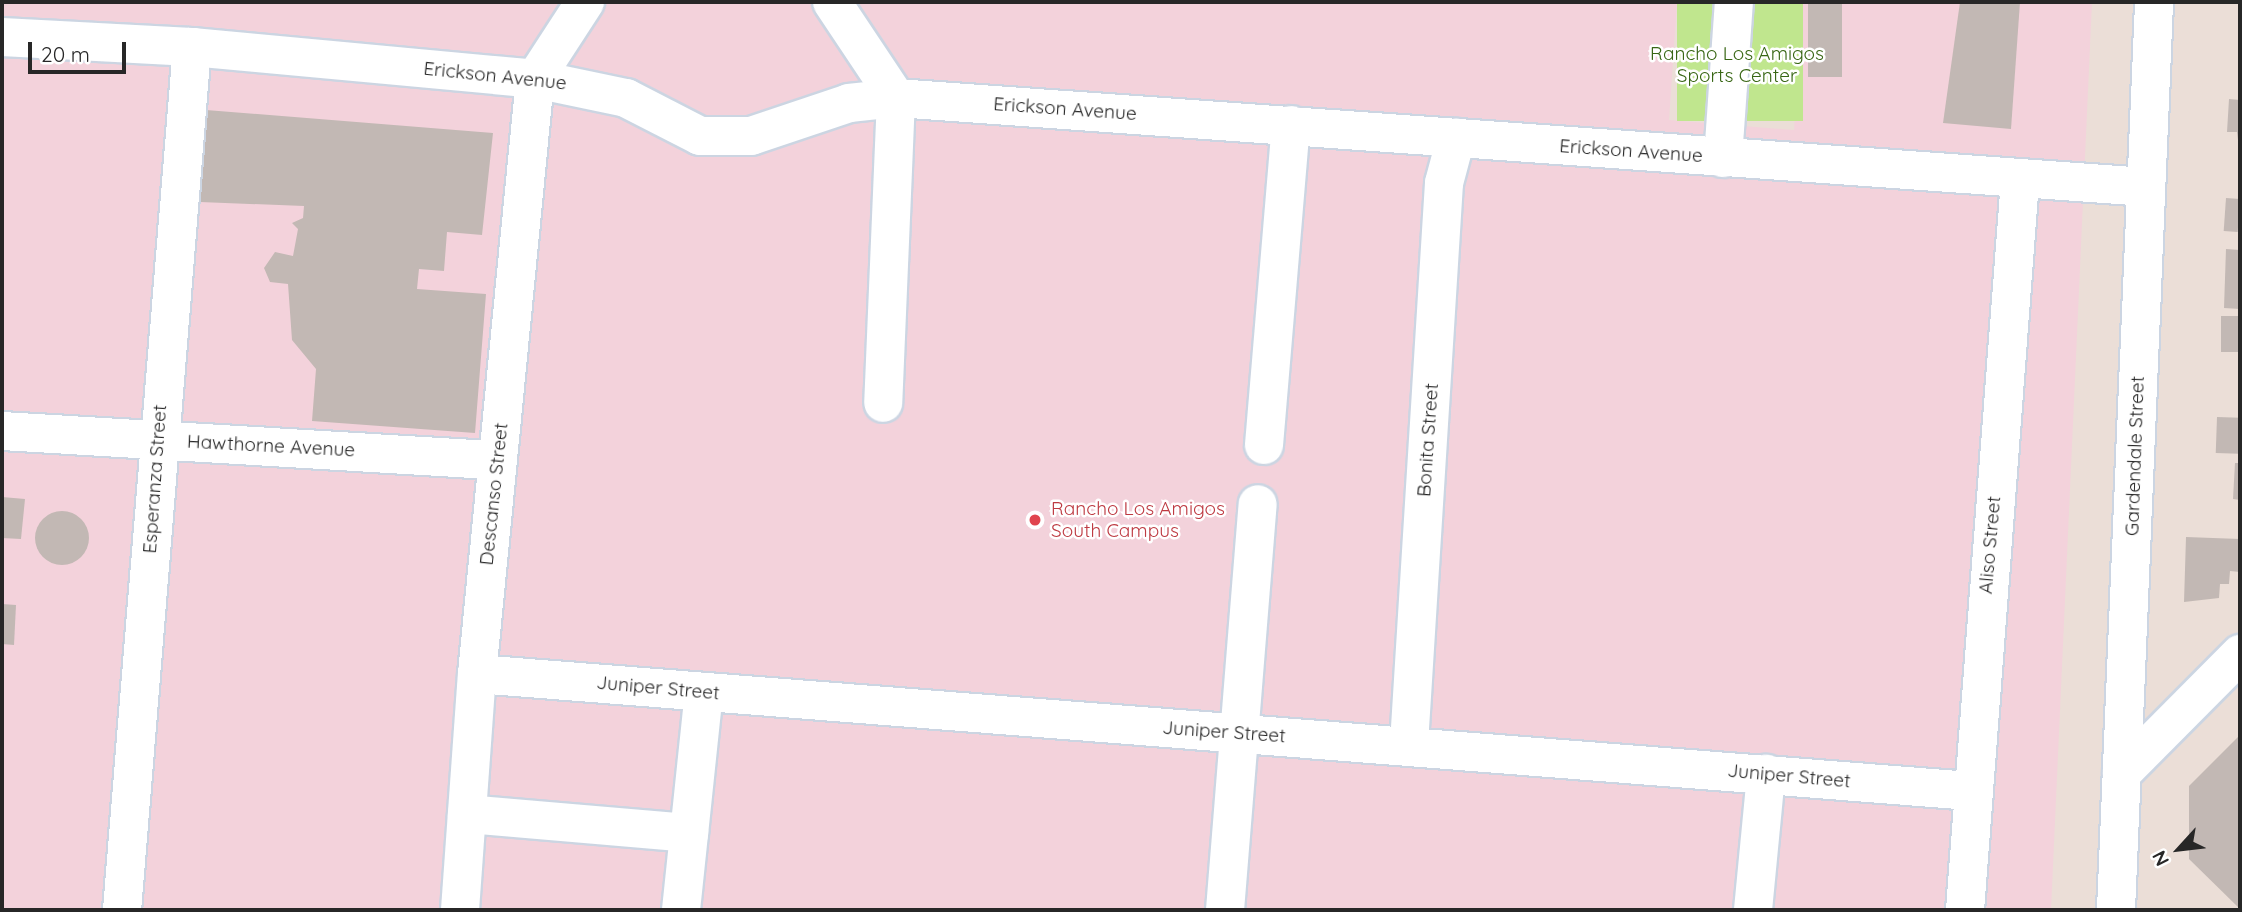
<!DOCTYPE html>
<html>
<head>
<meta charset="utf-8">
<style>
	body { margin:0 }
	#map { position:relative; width:2242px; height:912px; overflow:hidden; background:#ebded7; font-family:Quicksand,sans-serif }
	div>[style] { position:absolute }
	.medical>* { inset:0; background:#f3d2db }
	.green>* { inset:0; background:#c0e68e; transform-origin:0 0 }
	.building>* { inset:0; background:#c2b8b4; transform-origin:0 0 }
	.round { border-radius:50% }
	.roads { filter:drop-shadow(2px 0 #ccd5e2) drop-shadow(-2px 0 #ccd5e2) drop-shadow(0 2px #ccd5e2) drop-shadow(0 -2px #ccd5e2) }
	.minor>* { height:38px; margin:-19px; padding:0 19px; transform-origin:19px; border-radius:19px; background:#fff }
	.dots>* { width:19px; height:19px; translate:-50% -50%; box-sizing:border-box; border:4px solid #fff; border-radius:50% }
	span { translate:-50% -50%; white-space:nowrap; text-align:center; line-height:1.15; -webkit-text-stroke:5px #fff; paint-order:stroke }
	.park-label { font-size:19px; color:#386614 }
	.street-label { font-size:19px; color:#272727 }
	.health-label { font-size:19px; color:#be3a42 }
	.left { translate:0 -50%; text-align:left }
	.frame { position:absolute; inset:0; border:4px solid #272727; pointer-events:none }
	.north { position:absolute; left:2144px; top:814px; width:70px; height:70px; -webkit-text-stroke:5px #fff; paint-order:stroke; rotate:243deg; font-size:19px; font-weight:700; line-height:28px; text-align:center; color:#272727 }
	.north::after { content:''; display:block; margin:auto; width:24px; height:32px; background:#272727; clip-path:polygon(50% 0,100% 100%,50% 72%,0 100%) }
	.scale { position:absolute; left:28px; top:42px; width:98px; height:32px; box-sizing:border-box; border:4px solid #272727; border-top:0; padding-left:9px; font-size:21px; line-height:24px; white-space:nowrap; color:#272727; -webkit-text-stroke:5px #fff; paint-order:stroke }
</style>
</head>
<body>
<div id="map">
	<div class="medical">
		<i style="clip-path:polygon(2px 2px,1677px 2px,1669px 120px,1794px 130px,1803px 2px,2092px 2px,2051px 910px,2px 910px)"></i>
	</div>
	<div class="green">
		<i style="left:1677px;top:2px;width:126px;height:119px"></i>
	</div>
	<div class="building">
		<i style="left:1808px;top:2px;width:34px;height:75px"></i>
		<i style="clip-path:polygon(1960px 2px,2020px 2px,2011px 129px,1943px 123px)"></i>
		<i style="clip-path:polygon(2229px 99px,2240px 100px,2240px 156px,2237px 132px,2227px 132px)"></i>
		<i style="clip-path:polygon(206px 110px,493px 133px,482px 235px,447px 232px,444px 271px,419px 269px,417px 289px,486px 294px,475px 433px,312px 421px,316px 369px,292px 340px,288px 284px,270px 282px,264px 268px,275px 252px,293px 256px,298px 229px,292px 223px,303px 218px,304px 206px,200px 202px)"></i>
		<i style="left:2226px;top:198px;width:14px;height:33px;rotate:4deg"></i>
		<i style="clip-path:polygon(2226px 249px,2240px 250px,2240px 309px,2224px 308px)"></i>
		<i style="left:2221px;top:316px;width:19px;height:36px"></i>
		<i style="left:2217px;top:417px;width:23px;height:36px;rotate:2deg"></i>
		<i style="clip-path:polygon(2235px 463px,2240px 463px,2240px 500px,2233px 499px)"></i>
		<i style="clip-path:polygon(2px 497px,25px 499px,21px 539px,2px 538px)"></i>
		<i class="round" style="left:35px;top:511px;width:54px;height:54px"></i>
		<i style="clip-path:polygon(2186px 537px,2240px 539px,2240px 572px,2230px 571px,2229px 584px,2220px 584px,2219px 598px,2184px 602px)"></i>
		<i style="clip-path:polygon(2px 604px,16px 605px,14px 645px,2px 644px)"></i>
		<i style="clip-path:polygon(2240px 735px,2240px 909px,2189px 859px,2189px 786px)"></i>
	</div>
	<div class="roads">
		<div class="minor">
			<i style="left:832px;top:2px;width:115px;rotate:56.3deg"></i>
			<i style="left:896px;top:98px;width:305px;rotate:92.4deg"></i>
			<i style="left:2px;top:37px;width:190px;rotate:3deg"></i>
			<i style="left:192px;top:47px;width:344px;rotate:5.3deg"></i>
			<i style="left:535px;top:79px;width:93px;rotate:11.8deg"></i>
			<i style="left:626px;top:98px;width:83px;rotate:27.2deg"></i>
			<i style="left:700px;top:136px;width:51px"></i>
			<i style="left:751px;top:136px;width:103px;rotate:-18.6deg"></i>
			<i style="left:849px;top:103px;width:47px;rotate:-6.1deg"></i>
			<i style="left:896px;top:98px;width:1253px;rotate:4.07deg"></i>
			<i style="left:1723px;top:158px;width:156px;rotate:-86deg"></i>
			<i style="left:2px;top:431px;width:496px;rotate:3.4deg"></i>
			<i style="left:1264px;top:445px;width:321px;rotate:-85.2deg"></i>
			<i style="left:477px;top:674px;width:1498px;rotate:4.48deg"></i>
			<i style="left:1409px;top:744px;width:562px;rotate:-86.43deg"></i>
			<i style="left:1444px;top:183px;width:47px;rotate:-75.1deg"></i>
			<i style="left:2122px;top:773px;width:168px;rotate:-45.2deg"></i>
			<i style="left:467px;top:814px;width:223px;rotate:4.9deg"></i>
			<i style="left:122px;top:910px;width:866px;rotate:-85.36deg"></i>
			<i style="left:460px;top:910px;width:237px;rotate:-85.9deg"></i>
			<i style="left:477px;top:674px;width:598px;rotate:-84.43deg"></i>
			<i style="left:535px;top:79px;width:92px;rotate:-57deg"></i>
			<i style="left:681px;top:910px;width:219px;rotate:-84deg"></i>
			<i style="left:1225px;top:910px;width:407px;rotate:-85.4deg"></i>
			<i style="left:1753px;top:910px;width:137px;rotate:-84.5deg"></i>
			<i style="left:1965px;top:910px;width:732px;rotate:-85.69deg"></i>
			<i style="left:2116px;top:910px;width:909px;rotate:-87.6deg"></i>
		</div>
	</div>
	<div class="dots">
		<i style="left:1035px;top:520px;background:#e0444e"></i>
	</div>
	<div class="park-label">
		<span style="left:1737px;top:65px">Rancho Los Amigos<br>Sports Center</span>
	</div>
	<div class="street-label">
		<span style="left:495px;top:76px;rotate:6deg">Erickson Avenue</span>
		<span style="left:1065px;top:109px;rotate:4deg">Erickson Avenue</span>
		<span style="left:1631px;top:151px;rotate:4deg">Erickson Avenue</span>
		<span style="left:1428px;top:440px;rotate:-86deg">Bonita Street</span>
		<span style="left:271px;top:446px;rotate:3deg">Hawthorne Avenue</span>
		<span style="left:2135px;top:456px;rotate:-88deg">Gardendale Street</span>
		<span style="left:155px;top:479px;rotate:-86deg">Esperanza Street</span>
		<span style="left:494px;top:494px;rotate:-84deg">Descanso Street</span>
		<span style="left:1990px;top:545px;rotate:-85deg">Aliso Street</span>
		<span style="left:658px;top:688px;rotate:5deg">Juniper Street</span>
		<span style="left:1224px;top:732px;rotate:4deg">Juniper Street</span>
		<span style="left:1789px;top:776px;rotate:5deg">Juniper Street</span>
	</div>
	<div class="health-label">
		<span class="left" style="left:1051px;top:520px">Rancho Los Amigos<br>South Campus</span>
	</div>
	<div class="frame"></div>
	<div class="north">N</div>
	<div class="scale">20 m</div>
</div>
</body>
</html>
